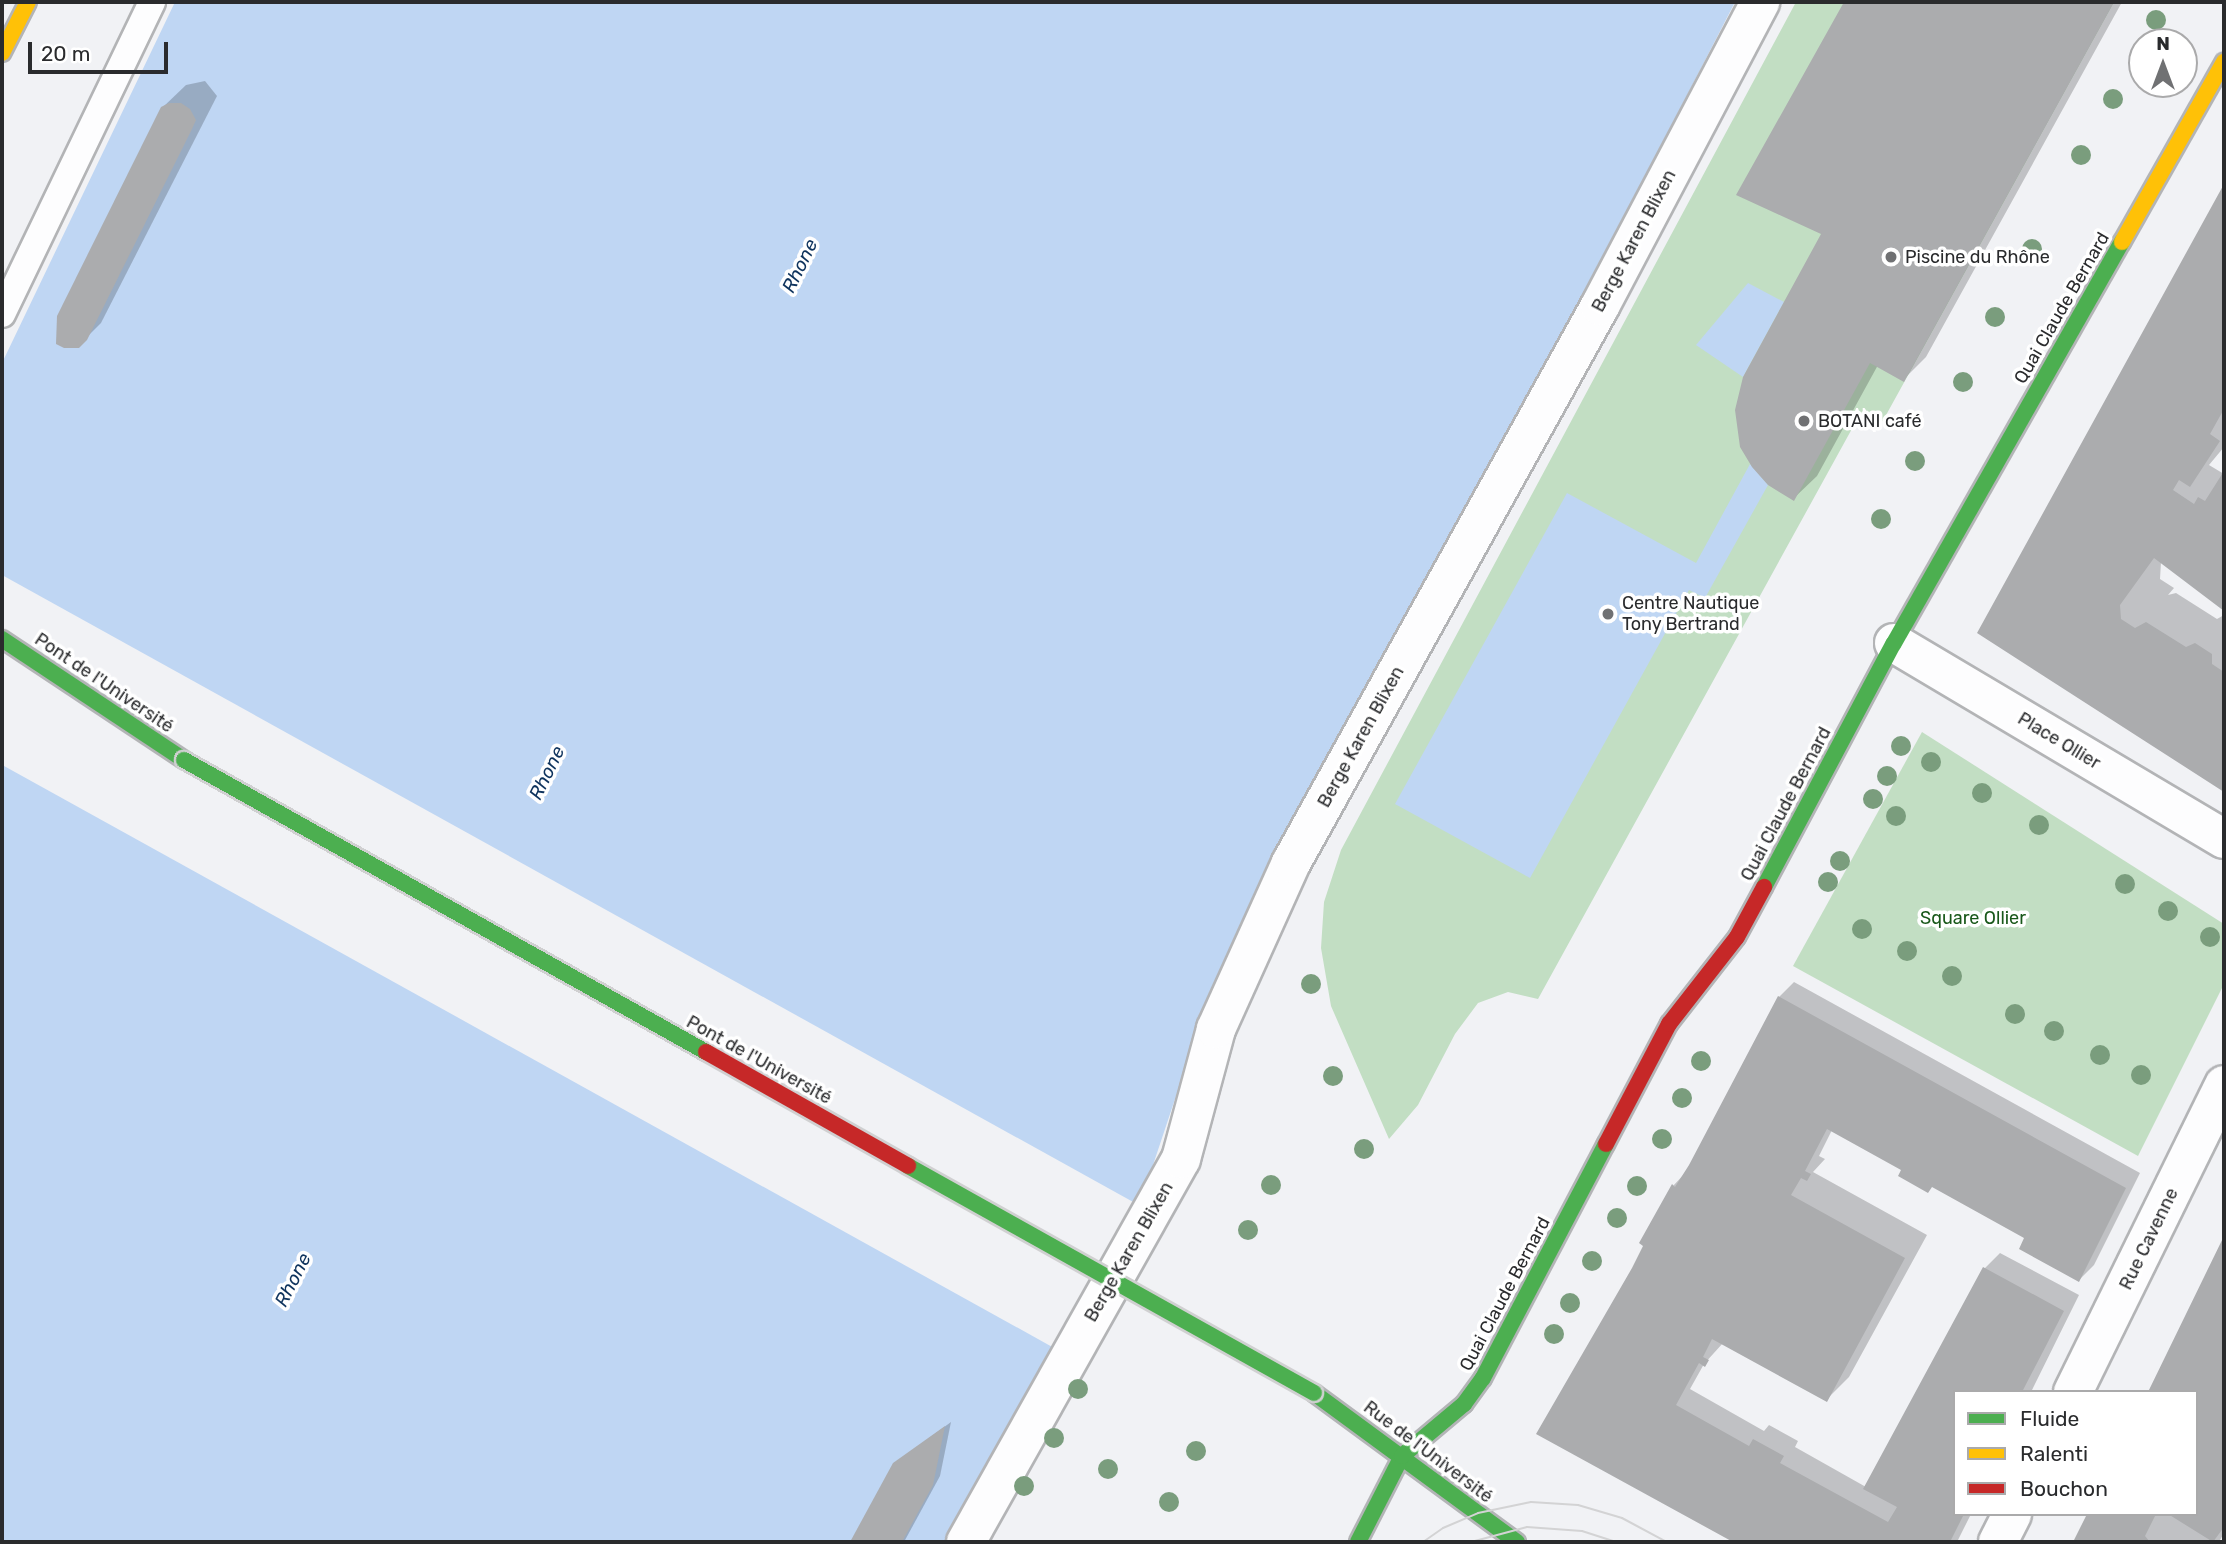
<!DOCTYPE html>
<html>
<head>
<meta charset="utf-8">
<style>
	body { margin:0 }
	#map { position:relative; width:2226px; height:1544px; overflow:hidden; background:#f1f2f5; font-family:Rubik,sans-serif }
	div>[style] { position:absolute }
	.green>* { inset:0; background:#c2dec3 }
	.water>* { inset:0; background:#bfd6f3 }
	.pier>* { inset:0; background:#f1f2f5; transform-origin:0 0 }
	.shadow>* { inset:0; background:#0003 }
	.building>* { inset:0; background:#abacae }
	.roads { filter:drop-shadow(2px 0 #b3b4b6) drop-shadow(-2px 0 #b3b4b6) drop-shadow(0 2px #b3b4b6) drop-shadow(0 -2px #b3b4b6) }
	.lane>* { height:26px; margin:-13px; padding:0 13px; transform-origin:13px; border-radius:13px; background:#fdfdfe }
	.street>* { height:38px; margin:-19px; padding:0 19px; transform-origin:19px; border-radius:19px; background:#fdfdfe }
	.fast>* { height:16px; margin:-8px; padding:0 8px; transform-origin:8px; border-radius:8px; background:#4caf50 }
	.slow>* { height:16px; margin:-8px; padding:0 8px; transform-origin:8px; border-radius:8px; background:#ffc107 }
	.jam>* { height:16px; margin:-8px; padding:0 8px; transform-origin:8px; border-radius:8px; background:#c62828 }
	.tram>* { height:2px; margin:-1px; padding:0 1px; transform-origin:1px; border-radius:1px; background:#d3d3d4 }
	.bridges { filter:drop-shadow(2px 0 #d0d0d1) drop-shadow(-2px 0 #d0d0d1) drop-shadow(0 2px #d0d0d1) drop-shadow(0 -2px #d0d0d1) }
	.fast-bridge>* { height:16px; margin:-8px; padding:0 8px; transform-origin:8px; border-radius:8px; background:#4caf50 }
	.jam-bridge>* { height:16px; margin:-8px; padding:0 8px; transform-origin:8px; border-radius:8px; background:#c62828 }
	.trees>* { width:20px; height:20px; margin:-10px; border-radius:50%; background:#7a9d7d }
	.dots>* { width:19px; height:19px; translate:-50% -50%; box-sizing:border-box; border:4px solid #fff; border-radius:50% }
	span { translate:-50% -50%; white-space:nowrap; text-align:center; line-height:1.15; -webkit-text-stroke:7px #fff; paint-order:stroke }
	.street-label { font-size:18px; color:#2a2b2d }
	.poi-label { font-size:18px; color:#2a2b2d }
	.left { translate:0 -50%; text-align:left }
	.park-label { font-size:18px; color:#19581a }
	.water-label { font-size:19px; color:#0e335d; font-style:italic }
	.frame { position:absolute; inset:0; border:4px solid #2a2b2d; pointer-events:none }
	.legend { position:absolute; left:1953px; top:1390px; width:245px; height:126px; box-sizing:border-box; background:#fff; border:2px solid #aaaaab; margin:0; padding:9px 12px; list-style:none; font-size:21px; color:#2a2b2d }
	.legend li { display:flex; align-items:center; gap:14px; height:35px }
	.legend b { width:35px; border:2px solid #aaaaab }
	.north { position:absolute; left:2128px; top:28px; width:70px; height:70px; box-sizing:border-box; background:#fff; border:2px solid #aaaaab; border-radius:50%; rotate:0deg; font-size:19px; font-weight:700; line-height:28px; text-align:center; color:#2a2b2d }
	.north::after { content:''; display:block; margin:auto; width:24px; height:32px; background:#707173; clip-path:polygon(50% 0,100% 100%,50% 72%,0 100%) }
	.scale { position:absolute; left:28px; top:42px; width:140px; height:32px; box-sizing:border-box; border:4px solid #2a2b2d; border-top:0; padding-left:9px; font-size:21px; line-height:24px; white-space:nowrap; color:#2a2b2d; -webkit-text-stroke:5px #fff; paint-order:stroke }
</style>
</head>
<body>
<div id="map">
	<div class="green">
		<i style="clip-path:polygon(1796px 2px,2114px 2px,1880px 426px,1859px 416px,1538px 999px,1508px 992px,1478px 1003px,1455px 1034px,1418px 1105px,1389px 1139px,1331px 1006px,1321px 948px,1324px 902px,1341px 850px)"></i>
		<i style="clip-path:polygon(1922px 732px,2224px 924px,2224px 984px,2138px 1156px,1793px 966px)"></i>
	</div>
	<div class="water">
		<i style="clip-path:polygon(175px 2px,1735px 2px,1549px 364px,1276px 854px,1235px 936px,1201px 1021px,1151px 1171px,951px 1542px,2px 1542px,2px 363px)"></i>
		<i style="clip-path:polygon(1748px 283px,1784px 302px,1743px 377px,1696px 345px)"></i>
		<i style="clip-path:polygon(1750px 464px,1768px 485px,1705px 598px,1689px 590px,1530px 878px,1395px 804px,1567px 493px,1696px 563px)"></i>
	</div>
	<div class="pier">
		<i style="left:2px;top:575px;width:1298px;height:166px;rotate:29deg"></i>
	</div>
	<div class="shadow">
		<i style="clip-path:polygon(1846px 2px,2122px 2px,1926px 357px,1904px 379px,1878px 365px,1817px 476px,1794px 498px,1824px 233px,1739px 194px)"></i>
		<i style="clip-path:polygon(205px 81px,217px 96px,101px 323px,78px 346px,162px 108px,186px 85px)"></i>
		<i style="clip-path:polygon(2224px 187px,2224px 447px,2209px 465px,2224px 474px,2224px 608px,2161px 562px,2160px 579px,2174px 588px,2168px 595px,2176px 593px,2217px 619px,2224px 615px,2224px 790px,2082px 700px,2058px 487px)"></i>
		<i style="clip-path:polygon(1794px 982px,2140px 1173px,2094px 1265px,2079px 1280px,2026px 1237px,1832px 1130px,1819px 1156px,1825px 1159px,1813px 1172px,1927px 1235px,1849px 1377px,1826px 1400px,1723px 1343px,1704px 1364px,1690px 1389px,1764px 1431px,1769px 1425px,1798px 1441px,1795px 1447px,1866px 1487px,1985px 1268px,2000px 1253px,2079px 1295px,2031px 1392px,1955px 1392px,1955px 1514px,1971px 1514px,1957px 1542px,1737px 1542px,1538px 1433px,1634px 1269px,1673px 1186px,1687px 1171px,1779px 997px)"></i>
		<i style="clip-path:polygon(2224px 1240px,2224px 1533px,2219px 1542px,2075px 1542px,2089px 1514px,2196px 1514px,2196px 1392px,2150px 1392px)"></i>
		<i style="clip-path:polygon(951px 1422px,940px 1476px,904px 1542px,852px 1542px,894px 1464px)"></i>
	</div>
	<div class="building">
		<i style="clip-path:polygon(1844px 2px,2114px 2px,1904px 382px,1870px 363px,1794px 501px,1768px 485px,1752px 467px,1740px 447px,1735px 410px,1743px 377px,1821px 234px,1736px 195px)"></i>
		<i style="clip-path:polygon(169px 103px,181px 103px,190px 109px,196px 120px,192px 129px,87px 340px,79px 348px,64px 348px,56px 344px,57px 316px,161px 107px)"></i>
		<i style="clip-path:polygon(2224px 184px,2224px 409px,2210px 434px,2220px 441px,2190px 487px,2179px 480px,2173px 490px,2194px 504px,2198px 497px,2205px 501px,2224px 471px,2224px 611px,2154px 558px,2120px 605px,2121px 619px,2135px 628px,2146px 622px,2186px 647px,2195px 643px,2212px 654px,2212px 664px,2224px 672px,2224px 792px,1977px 633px)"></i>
		<i style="clip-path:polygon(1778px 996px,2126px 1188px,2079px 1282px,2019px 1249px,2024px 1238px,1932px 1187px,1928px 1193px,1898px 1176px,1901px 1170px,1827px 1129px,1805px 1171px,1811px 1174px,1807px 1181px,1801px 1178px,1791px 1195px,1905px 1258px,1827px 1402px,1712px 1339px,1703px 1357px,1709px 1360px,1705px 1367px,1699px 1363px,1676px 1405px,1749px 1446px,1753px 1439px,1784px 1456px,1780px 1463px,1888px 1522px,1897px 1507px,1863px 1489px,1983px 1267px,2064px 1311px,2022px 1392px,1955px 1392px,1955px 1514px,1964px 1514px,1950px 1542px,1733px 1542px,1536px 1434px,1632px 1268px,1643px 1246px,1639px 1243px,1672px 1184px,1675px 1187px,1689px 1165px)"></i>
		<i style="clip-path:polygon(2224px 1236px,2224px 1527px,2213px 1542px,2168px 1514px,2196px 1514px,2196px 1392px,2148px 1392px)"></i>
		<i style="clip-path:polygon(945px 1426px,933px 1485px,902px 1542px,850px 1542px,893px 1463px)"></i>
		<i style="clip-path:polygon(2087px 1514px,2156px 1514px,2145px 1536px,2150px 1542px,2073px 1542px)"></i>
	</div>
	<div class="roads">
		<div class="lane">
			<i style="left:2px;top:314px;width:346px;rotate:-64.3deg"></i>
		</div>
		<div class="street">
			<i style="left:1894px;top:643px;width:384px;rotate:30.7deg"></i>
			<i style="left:2073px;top:1392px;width:342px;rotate:-63.8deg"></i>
			<i style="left:966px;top:1542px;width:439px;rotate:-60.7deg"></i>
			<i style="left:1181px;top:1159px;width:135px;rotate:-74.9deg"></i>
			<i style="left:1216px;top:1029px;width:182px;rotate:-65.7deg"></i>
			<i style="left:1291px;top:863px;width:637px;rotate:-60.98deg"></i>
			<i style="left:1600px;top:306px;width:344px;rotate:-62.2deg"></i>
			<i style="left:1998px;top:1542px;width:31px;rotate:-63deg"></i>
		</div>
		<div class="fast">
			<i style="left:2px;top:639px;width:219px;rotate:33.6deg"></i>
			<i style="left:1764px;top:887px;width:276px;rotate:-62deg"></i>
			<i style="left:1894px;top:643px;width:461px;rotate:-60.4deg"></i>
			<i style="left:1314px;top:1393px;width:252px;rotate:36.3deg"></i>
			<i style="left:1358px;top:1542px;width:97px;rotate:-62.9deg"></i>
			<i style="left:1402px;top:1456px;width:81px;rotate:-40deg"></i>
			<i style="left:1464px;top:1404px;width:32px;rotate:-54deg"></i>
			<i style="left:1483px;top:1378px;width:264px;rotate:-62.3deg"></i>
		</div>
		<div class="slow">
			<i style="left:2px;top:53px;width:57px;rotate:-63deg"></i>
			<i style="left:2122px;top:242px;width:207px;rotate:-60.5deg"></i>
		</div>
		<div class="jam">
			<i style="left:1606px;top:1144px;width:136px;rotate:-62.3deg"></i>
			<i style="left:1669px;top:1024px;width:110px;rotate:-52deg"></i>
			<i style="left:1737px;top:937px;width:57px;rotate:-61.6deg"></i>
		</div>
	</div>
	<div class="tram">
		<i style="left:1423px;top:1542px;width:24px;rotate:-35deg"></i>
		<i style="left:1443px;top:1528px;width:38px;rotate:-23deg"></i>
		<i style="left:1478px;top:1513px;width:54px;rotate:-11.7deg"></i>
		<i style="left:1531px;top:1502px;width:47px;rotate:3.7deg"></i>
		<i style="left:1578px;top:1505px;width:46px;rotate:16.5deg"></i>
		<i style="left:1622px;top:1518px;width:51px;rotate:28.1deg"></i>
		<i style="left:1471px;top:1542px;width:58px;rotate:-15deg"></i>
		<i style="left:1527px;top:1527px;width:55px;rotate:4.2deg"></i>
		<i style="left:1582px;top:1531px;width:35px;rotate:18deg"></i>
	</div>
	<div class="bridges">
		<div class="fast-bridge">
			<i style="left:184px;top:760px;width:598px;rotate:29.22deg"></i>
			<i style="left:908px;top:1166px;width:465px;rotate:29.2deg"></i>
		</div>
		<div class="jam-bridge">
			<i style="left:706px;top:1052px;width:232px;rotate:29.4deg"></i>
		</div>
	</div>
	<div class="trees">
		<i style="left:2156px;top:20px"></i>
		<i style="left:2113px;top:99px"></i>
		<i style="left:2081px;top:155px"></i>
		<i style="left:2032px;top:249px"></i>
		<i style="left:1995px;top:317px"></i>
		<i style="left:1963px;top:382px"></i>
		<i style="left:1915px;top:461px"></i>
		<i style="left:1881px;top:519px"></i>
		<i style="left:1901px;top:746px"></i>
		<i style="left:1931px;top:762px"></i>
		<i style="left:1887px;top:776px"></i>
		<i style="left:1982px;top:793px"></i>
		<i style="left:1873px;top:799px"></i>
		<i style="left:1896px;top:816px"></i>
		<i style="left:2039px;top:825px"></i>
		<i style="left:1840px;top:861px"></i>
		<i style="left:1828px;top:882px"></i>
		<i style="left:2125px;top:884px"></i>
		<i style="left:2168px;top:911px"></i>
		<i style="left:1862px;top:929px"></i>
		<i style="left:2210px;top:937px"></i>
		<i style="left:1907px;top:951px"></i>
		<i style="left:1952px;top:976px"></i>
		<i style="left:1311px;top:984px"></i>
		<i style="left:2015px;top:1014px"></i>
		<i style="left:2054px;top:1031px"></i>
		<i style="left:2100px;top:1055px"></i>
		<i style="left:1701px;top:1061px"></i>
		<i style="left:2141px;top:1075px"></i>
		<i style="left:1333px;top:1076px"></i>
		<i style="left:1682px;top:1098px"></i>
		<i style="left:1662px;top:1139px"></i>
		<i style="left:1364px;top:1149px"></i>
		<i style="left:1271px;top:1185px"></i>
		<i style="left:1637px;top:1186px"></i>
		<i style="left:1617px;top:1218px"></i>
		<i style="left:1248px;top:1230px"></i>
		<i style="left:1592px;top:1261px"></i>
		<i style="left:1570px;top:1303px"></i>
		<i style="left:1554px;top:1334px"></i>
		<i style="left:1078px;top:1389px"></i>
		<i style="left:1054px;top:1438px"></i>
		<i style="left:1196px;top:1451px"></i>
		<i style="left:1108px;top:1469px"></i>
		<i style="left:1024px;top:1486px"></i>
		<i style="left:1169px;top:1502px"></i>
	</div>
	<div class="dots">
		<i style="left:1891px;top:257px;background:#707173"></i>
		<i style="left:1804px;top:421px;background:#707173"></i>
		<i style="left:1608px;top:614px;background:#707173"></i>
	</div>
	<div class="street-label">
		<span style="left:1634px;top:241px;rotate:-62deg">Berge Karen Blixen</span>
		<span style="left:2062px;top:308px;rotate:-60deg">Quai Claude Bernard</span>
		<span style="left:104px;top:683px;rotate:34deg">Pont de l'Université</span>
		<span style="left:1361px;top:737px;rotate:-61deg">Berge Karen Blixen</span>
		<span style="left:2059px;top:741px;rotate:31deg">Place Ollier</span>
		<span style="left:1786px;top:804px;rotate:-62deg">Quai Claude Bernard</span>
		<span style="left:759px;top:1060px;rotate:29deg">Pont de l'Université</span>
		<span style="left:2149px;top:1239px;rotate:-64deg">Rue Cavenne</span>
		<span style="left:1129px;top:1252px;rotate:-60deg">Berge Karen Blixen</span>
		<span style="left:1505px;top:1294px;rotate:-62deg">Quai Claude Bernard</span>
		<span style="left:1428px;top:1452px;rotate:37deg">Rue de l'Université</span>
	</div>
	<div class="poi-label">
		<span class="left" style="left:1905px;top:257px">Piscine du Rhône</span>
		<span class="left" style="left:1818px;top:421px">BOTANI café</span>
		<span class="left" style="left:1622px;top:614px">Centre Nautique<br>Tony Bertrand</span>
	</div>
	<div class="park-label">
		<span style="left:1973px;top:918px">Square Ollier</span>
	</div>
	<div class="water-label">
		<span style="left:800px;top:266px;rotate:-64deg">Rhone</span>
		<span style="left:547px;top:773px;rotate:-64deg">Rhone</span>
		<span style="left:293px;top:1280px;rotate:-63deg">Rhone</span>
	</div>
	<div class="frame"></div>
	<ul class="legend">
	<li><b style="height:9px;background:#4caf50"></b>Fluide</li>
	<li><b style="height:9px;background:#ffc107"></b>Ralenti</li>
	<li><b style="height:9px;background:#c62828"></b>Bouchon</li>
	</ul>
	<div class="north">N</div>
	<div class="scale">20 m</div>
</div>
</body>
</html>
